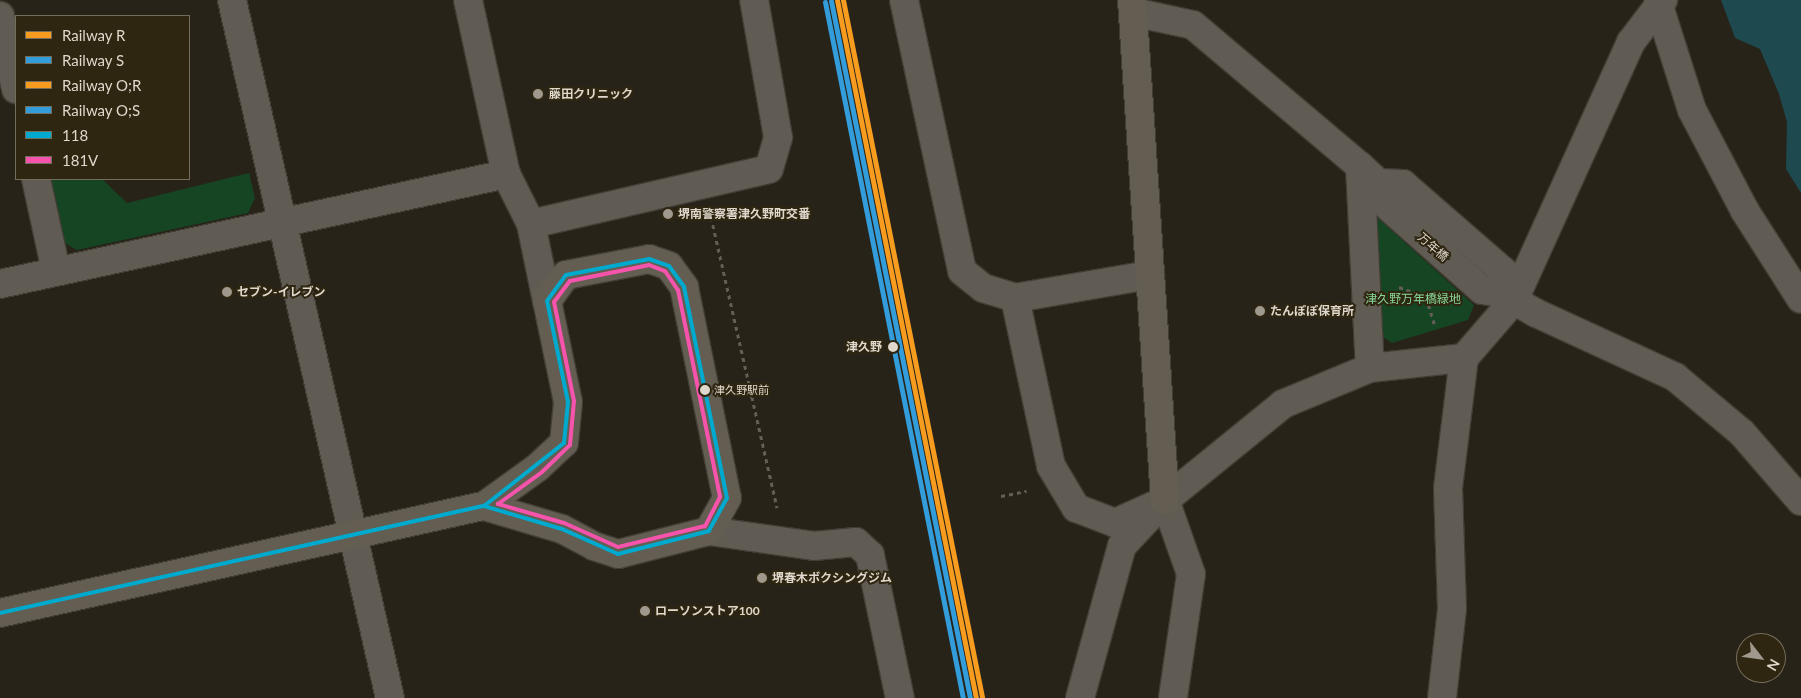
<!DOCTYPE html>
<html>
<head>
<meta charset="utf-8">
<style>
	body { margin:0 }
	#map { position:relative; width:1801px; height:698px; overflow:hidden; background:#282318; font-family:Lato,"Noto Sans JP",sans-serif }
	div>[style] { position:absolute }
	.green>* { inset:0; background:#154522 }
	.water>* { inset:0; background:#1d494f }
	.path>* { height:3px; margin-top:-1.5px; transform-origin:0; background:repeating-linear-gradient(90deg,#635f57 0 4px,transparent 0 8px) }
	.roads { filter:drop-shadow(1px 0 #423d35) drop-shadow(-1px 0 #423d35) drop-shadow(0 1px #423d35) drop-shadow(0 -1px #423d35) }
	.street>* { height:28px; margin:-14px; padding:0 14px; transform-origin:14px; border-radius:14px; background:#605c54 }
	.secondary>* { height:28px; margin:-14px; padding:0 14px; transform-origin:14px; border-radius:14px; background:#635e51 }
	.bus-1>* { height:4px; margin:-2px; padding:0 2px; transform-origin:2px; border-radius:2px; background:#00a9ce }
	.bus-2>* { height:4px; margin:-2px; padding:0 2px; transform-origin:2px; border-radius:2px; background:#f653ac }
	.rail-1>* { height:5px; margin:-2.5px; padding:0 2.5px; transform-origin:2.5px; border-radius:2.5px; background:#f79c1f }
	.rail-2>* { height:5px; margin:-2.5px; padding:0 2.5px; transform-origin:2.5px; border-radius:2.5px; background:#339cda }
	.rail-3>* { height:5px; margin:-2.5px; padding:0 2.5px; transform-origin:2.5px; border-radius:2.5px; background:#f79c1f }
	.rail-4>* { height:5px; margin:-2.5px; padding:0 2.5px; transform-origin:2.5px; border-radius:2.5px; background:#339cda }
	.dots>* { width:14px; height:14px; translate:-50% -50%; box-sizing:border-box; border:2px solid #2f2611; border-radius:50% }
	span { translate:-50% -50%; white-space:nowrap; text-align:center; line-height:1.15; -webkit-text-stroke:4px #2f2611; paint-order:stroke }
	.bus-label { font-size:11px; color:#dfd8cc }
	.left { translate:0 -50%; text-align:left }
	.poi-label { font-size:12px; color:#dfd8cc; font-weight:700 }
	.street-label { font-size:12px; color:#dfd8cc }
	.park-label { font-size:12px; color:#87d698 }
	.stop-label { font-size:12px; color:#dfd8cc; font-weight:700 }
	.right { translate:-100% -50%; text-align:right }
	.legend { position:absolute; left:15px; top:15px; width:175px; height:165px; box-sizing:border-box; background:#2f2611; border:1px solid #756d5c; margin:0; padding:6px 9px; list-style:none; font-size:15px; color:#dfd8cc }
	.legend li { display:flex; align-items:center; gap:10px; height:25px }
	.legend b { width:25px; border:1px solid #756d5c }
	.north { position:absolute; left:1736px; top:633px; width:50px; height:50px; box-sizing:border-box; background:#2f2611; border:1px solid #756d5c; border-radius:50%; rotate:120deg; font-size:14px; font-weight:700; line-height:20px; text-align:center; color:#dfd8cc }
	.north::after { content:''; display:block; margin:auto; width:18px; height:22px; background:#9f998d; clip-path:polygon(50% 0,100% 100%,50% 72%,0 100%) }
</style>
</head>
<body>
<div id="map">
	<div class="green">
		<i style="clip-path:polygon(249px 173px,255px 198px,248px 213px,77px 250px,63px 242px,50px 179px,102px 179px,127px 203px)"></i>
		<i style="clip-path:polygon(1379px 219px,1474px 305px,1468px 320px,1392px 343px,1380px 335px,1371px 226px)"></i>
	</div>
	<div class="water">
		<i style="clip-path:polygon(1721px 0,1801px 0,1801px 193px,1786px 169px,1787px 122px,1779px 94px,1760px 49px,1735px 38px)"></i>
	</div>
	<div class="path">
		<i style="left:711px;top:217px;width:298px;rotate:77.2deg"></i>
		<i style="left:1399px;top:287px;width:29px;rotate:20deg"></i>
		<i style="left:1426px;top:297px;width:31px;rotate:73deg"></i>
		<i style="left:1001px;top:496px;width:26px;rotate:-11deg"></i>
	</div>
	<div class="roads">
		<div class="street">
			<i style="left:232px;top:0;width:716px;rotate:77.25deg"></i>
			<i style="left:468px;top:0;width:178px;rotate:77.7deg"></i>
			<i style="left:506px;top:174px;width:56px;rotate:63.4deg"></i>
			<i style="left:531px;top:224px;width:79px;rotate:78.3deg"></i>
			<i style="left:904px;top:0;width:277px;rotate:77.9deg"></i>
			<i style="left:962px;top:271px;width:27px;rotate:39deg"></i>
			<i style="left:983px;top:288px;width:34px;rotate:17deg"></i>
			<i style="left:1015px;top:298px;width:137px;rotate:-9.7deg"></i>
			<i style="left:1658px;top:3px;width:112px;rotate:72.4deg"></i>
			<i style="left:1692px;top:110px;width:114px;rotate:62.3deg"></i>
			<i style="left:1745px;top:211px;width:104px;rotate:57.5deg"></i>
			<i style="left:1133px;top:12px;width:61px;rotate:12.2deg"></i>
			<i style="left:1193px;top:25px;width:219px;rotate:40.2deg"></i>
			<i style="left:1360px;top:166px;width:25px;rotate:43deg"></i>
			<i style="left:1378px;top:183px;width:21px;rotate:73deg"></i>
			<i style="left:1384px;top:203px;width:131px;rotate:41.6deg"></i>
			<i style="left:1482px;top:290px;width:19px;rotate:9deg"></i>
			<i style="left:1501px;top:293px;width:40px;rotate:29.7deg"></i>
			<i style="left:1536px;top:313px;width:153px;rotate:24.7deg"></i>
			<i style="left:1675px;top:377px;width:87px;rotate:39.9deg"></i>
			<i style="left:1742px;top:433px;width:90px;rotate:49.1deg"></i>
			<i style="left:0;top:16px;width:75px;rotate:77.6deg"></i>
			<i style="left:1360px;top:166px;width:202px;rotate:87.2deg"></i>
			<i style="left:36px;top:179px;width:94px;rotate:77.7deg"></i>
			<i style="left:1378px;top:183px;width:25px;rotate:2deg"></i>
			<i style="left:1403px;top:184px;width:133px;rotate:41deg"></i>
			<i style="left:1503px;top:271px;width:22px;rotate:95deg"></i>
			<i style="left:531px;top:224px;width:244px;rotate:-13deg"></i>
			<i style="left:769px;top:169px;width:33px;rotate:-74deg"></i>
			<i style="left:778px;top:137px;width:139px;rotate:-99.9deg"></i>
			<i style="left:0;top:284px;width:518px;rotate:-12.26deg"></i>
			<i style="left:1015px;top:298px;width:172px;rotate:77.9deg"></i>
			<i style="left:1051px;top:466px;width:49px;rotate:59.2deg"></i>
			<i style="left:1076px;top:508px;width:42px;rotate:21deg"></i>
			<i style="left:1115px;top:523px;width:42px;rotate:-24.1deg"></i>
			<i style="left:1165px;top:500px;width:78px;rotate:70.6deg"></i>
			<i style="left:1191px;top:574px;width:125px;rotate:98.3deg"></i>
			<i style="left:709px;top:531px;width:106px;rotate:8.1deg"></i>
			<i style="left:814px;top:546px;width:42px;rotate:-5.4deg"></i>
			<i style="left:856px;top:542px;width:19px;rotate:43deg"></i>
			<i style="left:870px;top:555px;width:146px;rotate:78.2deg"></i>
			<i style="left:1080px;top:698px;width:158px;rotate:-74.6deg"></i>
			<i style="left:1122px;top:546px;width:63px;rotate:-46.9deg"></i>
			<i style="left:1165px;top:500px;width:152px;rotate:-39.1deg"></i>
			<i style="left:1283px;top:404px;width:94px;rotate:-22.5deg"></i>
			<i style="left:1370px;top:368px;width:95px;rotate:-6.1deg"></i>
			<i style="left:1442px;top:698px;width:90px;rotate:-83.6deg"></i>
			<i style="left:1452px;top:609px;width:121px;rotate:-91.9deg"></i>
			<i style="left:1448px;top:488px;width:131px;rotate:-83deg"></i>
			<i style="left:1464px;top:358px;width:77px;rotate:-49.2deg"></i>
			<i style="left:1514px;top:300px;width:283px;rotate:-65.6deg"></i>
			<i style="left:1631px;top:42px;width:53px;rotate:-52.7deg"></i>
		</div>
		<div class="secondary">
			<i style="left:1132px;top:0;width:501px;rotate:86.22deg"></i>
			<i style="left:0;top:613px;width:496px;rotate:-12.5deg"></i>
			<i style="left:484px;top:506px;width:67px;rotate:-35.8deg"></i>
			<i style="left:538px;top:467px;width:35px;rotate:-43deg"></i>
			<i style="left:564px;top:443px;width:41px;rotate:-84.4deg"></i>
			<i style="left:568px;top:402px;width:103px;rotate:-101.7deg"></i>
			<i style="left:547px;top:301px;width:32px;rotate:-54deg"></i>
			<i style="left:566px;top:275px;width:85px;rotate:-10.9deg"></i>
			<i style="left:649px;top:259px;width:21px;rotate:19deg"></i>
			<i style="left:669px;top:266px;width:26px;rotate:54deg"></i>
			<i style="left:684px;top:287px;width:215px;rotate:78.5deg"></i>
			<i style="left:727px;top:498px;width:38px;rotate:119deg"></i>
			<i style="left:709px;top:531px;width:94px;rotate:165.8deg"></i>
			<i style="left:618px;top:554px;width:25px;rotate:-162deg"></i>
			<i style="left:594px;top:546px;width:36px;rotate:-152deg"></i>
			<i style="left:562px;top:529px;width:81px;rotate:-163.6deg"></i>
		</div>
	</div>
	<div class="bus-1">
		<i style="left:649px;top:259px;width:21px;rotate:19deg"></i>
		<i style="left:669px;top:266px;width:26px;rotate:54deg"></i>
		<i style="left:684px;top:287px;width:215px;rotate:78.5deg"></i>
		<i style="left:727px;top:498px;width:38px;rotate:119deg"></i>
		<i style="left:709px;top:531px;width:94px;rotate:165.8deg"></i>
		<i style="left:618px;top:554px;width:61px;rotate:-155.9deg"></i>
		<i style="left:562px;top:529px;width:81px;rotate:-163.6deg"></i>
		<i style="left:484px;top:506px;width:102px;rotate:-38.2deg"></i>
		<i style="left:564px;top:443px;width:41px;rotate:-84.4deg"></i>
		<i style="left:568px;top:402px;width:103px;rotate:-101.7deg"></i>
		<i style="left:547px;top:301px;width:32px;rotate:-54deg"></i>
		<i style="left:566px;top:275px;width:85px;rotate:-10.9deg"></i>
		<i style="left:0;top:613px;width:496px;rotate:-12.5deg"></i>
	</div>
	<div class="bus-2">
		<i style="left:649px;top:265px;width:17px;rotate:21deg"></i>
		<i style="left:665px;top:271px;width:23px;rotate:56deg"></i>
		<i style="left:678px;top:290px;width:211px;rotate:78.5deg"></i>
		<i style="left:720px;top:497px;width:33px;rotate:117deg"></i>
		<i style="left:705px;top:526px;width:89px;rotate:166.4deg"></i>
		<i style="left:618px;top:547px;width:59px;rotate:-156deg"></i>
		<i style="left:564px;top:523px;width:69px;rotate:-163.9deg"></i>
		<i style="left:498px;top:504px;width:54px;rotate:-36deg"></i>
		<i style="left:542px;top:472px;width:39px;rotate:-44deg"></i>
		<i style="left:570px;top:445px;width:44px;rotate:-84.8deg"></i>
		<i style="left:574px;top:401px;width:101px;rotate:-101.4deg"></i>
		<i style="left:554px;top:302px;width:26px;rotate:-53deg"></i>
		<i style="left:570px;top:281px;width:81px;rotate:-11.4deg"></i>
	</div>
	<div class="rail-1">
		<i style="left:837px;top:0;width:712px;rotate:78.74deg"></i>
	</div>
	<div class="rail-2">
		<i style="left:831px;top:1px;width:711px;rotate:78.72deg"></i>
	</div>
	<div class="rail-3">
		<i style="left:843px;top:0;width:711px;rotate:78.72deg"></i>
	</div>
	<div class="rail-4">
		<i style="left:825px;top:2px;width:710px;rotate:78.79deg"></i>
	</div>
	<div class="dots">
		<i style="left:538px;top:94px;background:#9f998d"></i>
		<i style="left:668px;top:214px;background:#9f998d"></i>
		<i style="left:227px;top:292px;background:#9f998d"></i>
		<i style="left:1260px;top:311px;background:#9f998d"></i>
		<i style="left:893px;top:347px;background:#dfd8cc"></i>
		<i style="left:705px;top:390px;background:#dfd8cc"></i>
		<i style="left:762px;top:578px;background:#9f998d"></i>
		<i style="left:645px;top:611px;background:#9f998d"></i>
	</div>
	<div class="bus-label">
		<span class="left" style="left:714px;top:390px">津久野駅前</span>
	</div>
	<div class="poi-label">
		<span class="left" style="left:549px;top:94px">藤田クリニック</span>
		<span class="left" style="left:678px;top:214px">堺南警察署津久野町交番</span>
		<span class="left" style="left:237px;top:292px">セブン-イレブン</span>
		<span class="left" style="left:1270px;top:311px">たんぽぽ保育所</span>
		<span class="left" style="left:772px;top:578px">堺春木ボクシングジム</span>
		<span class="left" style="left:655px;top:611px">ローソンストア100</span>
	</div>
	<div class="street-label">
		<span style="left:1433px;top:247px;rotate:41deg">万年橋</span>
	</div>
	<div class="park-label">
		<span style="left:1413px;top:299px">津久野万年橋緑地</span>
	</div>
	<div class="stop-label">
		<span class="right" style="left:882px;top:347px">津久野</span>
	</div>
	<ul class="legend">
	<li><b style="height:6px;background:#f79c1f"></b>Railway R</li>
	<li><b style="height:6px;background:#339cda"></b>Railway S</li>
	<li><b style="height:6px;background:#f79c1f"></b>Railway O;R</li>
	<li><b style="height:6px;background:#339cda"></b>Railway O;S</li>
	<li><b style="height:6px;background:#00a9ce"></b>118</li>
	<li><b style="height:6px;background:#f653ac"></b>181V</li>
	</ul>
	<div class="north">N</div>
</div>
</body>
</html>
